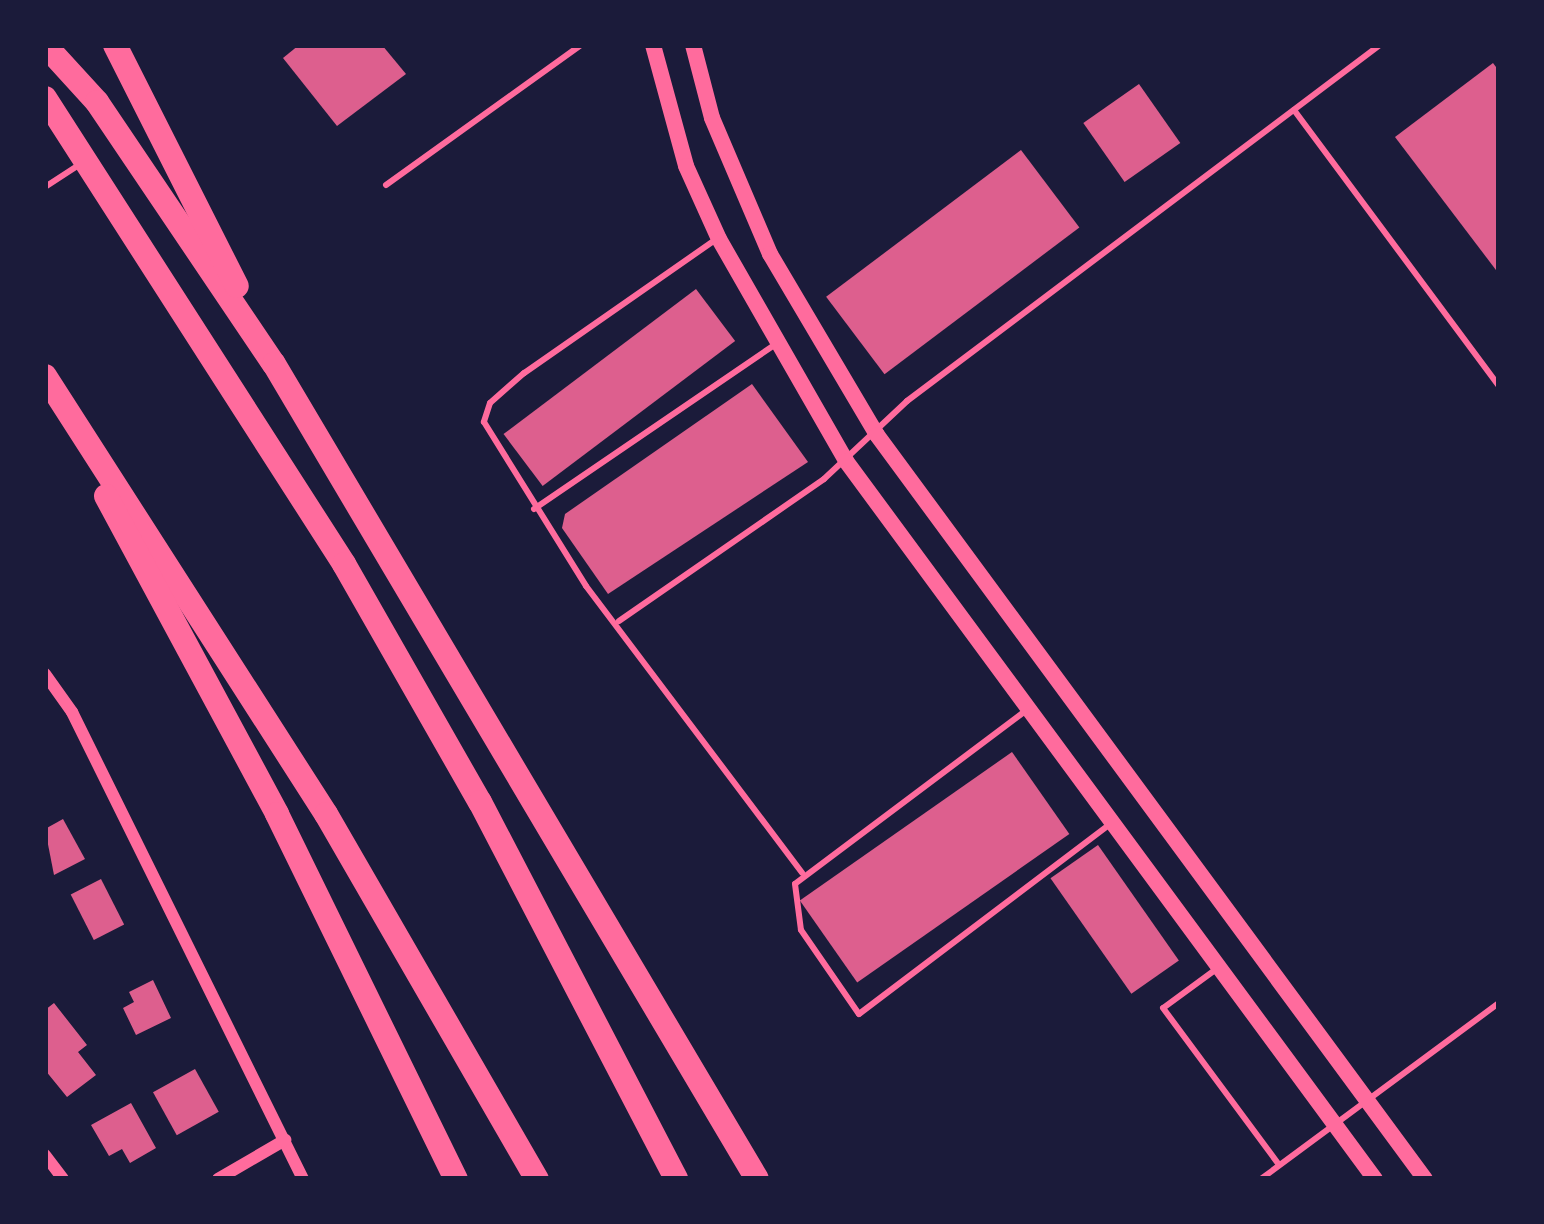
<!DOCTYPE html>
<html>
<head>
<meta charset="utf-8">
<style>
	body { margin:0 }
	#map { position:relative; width:1544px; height:1224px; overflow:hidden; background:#1b1b3a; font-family:Raleway,sans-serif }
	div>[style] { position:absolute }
	.building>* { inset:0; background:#dd5f8e; transform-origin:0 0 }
	.service>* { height:6px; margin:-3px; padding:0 3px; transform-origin:3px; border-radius:3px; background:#ff6b9d }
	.minor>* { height:12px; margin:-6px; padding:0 6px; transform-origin:6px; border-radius:6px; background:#ff6b9d }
	.tertiary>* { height:16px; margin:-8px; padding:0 8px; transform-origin:8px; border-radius:8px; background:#ff6b9d }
	.motorway>* { height:24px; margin:-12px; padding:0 12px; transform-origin:12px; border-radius:12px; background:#ff6b9d }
	span { translate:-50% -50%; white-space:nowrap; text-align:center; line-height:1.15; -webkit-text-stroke:9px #1b1b3a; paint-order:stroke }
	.frame { position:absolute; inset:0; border:48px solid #1b1b3a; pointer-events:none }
</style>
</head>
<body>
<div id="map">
	<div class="building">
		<i style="clip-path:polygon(299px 45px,382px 45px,406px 74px,337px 126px,283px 58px)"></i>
		<i style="clip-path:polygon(1493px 63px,1499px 71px,1499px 274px,1395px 137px)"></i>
		<i style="left:1139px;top:84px;width:72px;height:68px;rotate:55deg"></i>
		<i style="left:1021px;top:150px;width:97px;height:244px;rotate:53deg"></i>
		<i style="left:696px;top:289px;width:65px;height:241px;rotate:53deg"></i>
		<i style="clip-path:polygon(752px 384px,808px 462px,608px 594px,562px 528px,565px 514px)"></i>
		<i style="left:1012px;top:752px;width:100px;height:259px;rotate:55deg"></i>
		<i style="clip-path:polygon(63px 819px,85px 859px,54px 875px,45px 829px)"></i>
		<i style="left:1098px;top:845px;width:141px;height:58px;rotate:55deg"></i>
		<i style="left:101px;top:879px;width:51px;height:34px;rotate:63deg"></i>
		<i style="clip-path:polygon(153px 980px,171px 1018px,136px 1035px,123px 1008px,134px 1002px,129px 992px)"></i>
		<i style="clip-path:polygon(54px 1003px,87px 1045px,78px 1052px,96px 1075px,67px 1097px,45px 1070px,45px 1010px)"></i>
		<i style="left:195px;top:1069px;width:49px;height:48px;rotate:61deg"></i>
		<i style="clip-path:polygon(131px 1103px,156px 1148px,130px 1163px,122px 1149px,109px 1156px,91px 1125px)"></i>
	</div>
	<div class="service">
		<i style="left:1294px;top:110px;width:344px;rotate:53.4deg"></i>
		<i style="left:386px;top:185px;width:240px;rotate:-35.7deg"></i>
		<i style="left:45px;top:187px;width:38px;rotate:-33deg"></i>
		<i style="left:715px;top:240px;width:233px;rotate:145.1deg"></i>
		<i style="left:524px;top:373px;width:45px;rotate:138.6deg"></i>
		<i style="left:490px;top:403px;width:20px;rotate:108deg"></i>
		<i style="left:484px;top:422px;width:193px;rotate:58.1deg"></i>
		<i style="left:586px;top:586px;width:359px;rotate:53deg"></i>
		<i style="left:534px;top:509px;width:291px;rotate:-34.3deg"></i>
		<i style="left:619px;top:621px;width:249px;rotate:-34.7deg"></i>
		<i style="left:824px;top:479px;width:114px;rotate:-43.2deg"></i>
		<i style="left:907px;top:401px;width:592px;rotate:-36.97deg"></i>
		<i style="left:1024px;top:712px;width:286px;rotate:143.1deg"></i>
		<i style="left:795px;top:884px;width:46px;rotate:82.6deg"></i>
		<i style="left:801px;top:930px;width:102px;rotate:55.4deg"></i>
		<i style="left:859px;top:1014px;width:318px;rotate:-37.1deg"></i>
		<i style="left:1215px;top:970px;width:64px;rotate:143.8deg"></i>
		<i style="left:1163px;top:1008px;width:195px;rotate:53.5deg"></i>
		<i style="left:1261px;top:1179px;width:296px;rotate:-36.5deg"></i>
	</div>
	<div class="minor">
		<i style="left:45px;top:674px;width:47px;rotate:54.6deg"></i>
		<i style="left:72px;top:712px;width:521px;rotate:63.68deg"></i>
		<i style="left:45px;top:1155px;width:30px;rotate:53deg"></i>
		<i style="left:218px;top:1179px;width:78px;rotate:-30.2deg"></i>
	</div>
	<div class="tertiary">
		<i style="left:653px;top:45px;width:125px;rotate:74.7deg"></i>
		<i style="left:686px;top:166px;width:80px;rotate:65.7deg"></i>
		<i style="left:719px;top:239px;width:256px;rotate:60.2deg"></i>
		<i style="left:846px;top:461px;width:892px;rotate:53.62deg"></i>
		<i style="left:693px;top:45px;width:75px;rotate:75.4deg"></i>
		<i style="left:712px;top:118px;width:148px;rotate:66.9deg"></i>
		<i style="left:770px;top:254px;width:210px;rotate:59.4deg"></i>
		<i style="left:877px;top:435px;width:924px;rotate:53.63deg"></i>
	</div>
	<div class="motorway">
		<i style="left:45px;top:45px;width:77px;rotate:47.6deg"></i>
		<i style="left:97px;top:102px;width:316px;rotate:56deg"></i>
		<i style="left:274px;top:364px;width:947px;rotate:59.35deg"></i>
		<i style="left:115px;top:45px;width:270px;rotate:63.2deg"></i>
		<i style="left:45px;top:98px;width:554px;rotate:57.31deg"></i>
		<i style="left:344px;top:564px;width:274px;rotate:60.3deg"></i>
		<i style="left:480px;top:802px;width:425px;rotate:62.5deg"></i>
		<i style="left:45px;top:376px;width:520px;rotate:57.32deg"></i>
		<i style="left:326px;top:814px;width:422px;rotate:60deg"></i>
		<i style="left:106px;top:496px;width:361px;rotate:61.7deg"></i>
		<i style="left:277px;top:814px;width:407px;rotate:63.9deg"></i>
	</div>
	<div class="frame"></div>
</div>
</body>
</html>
